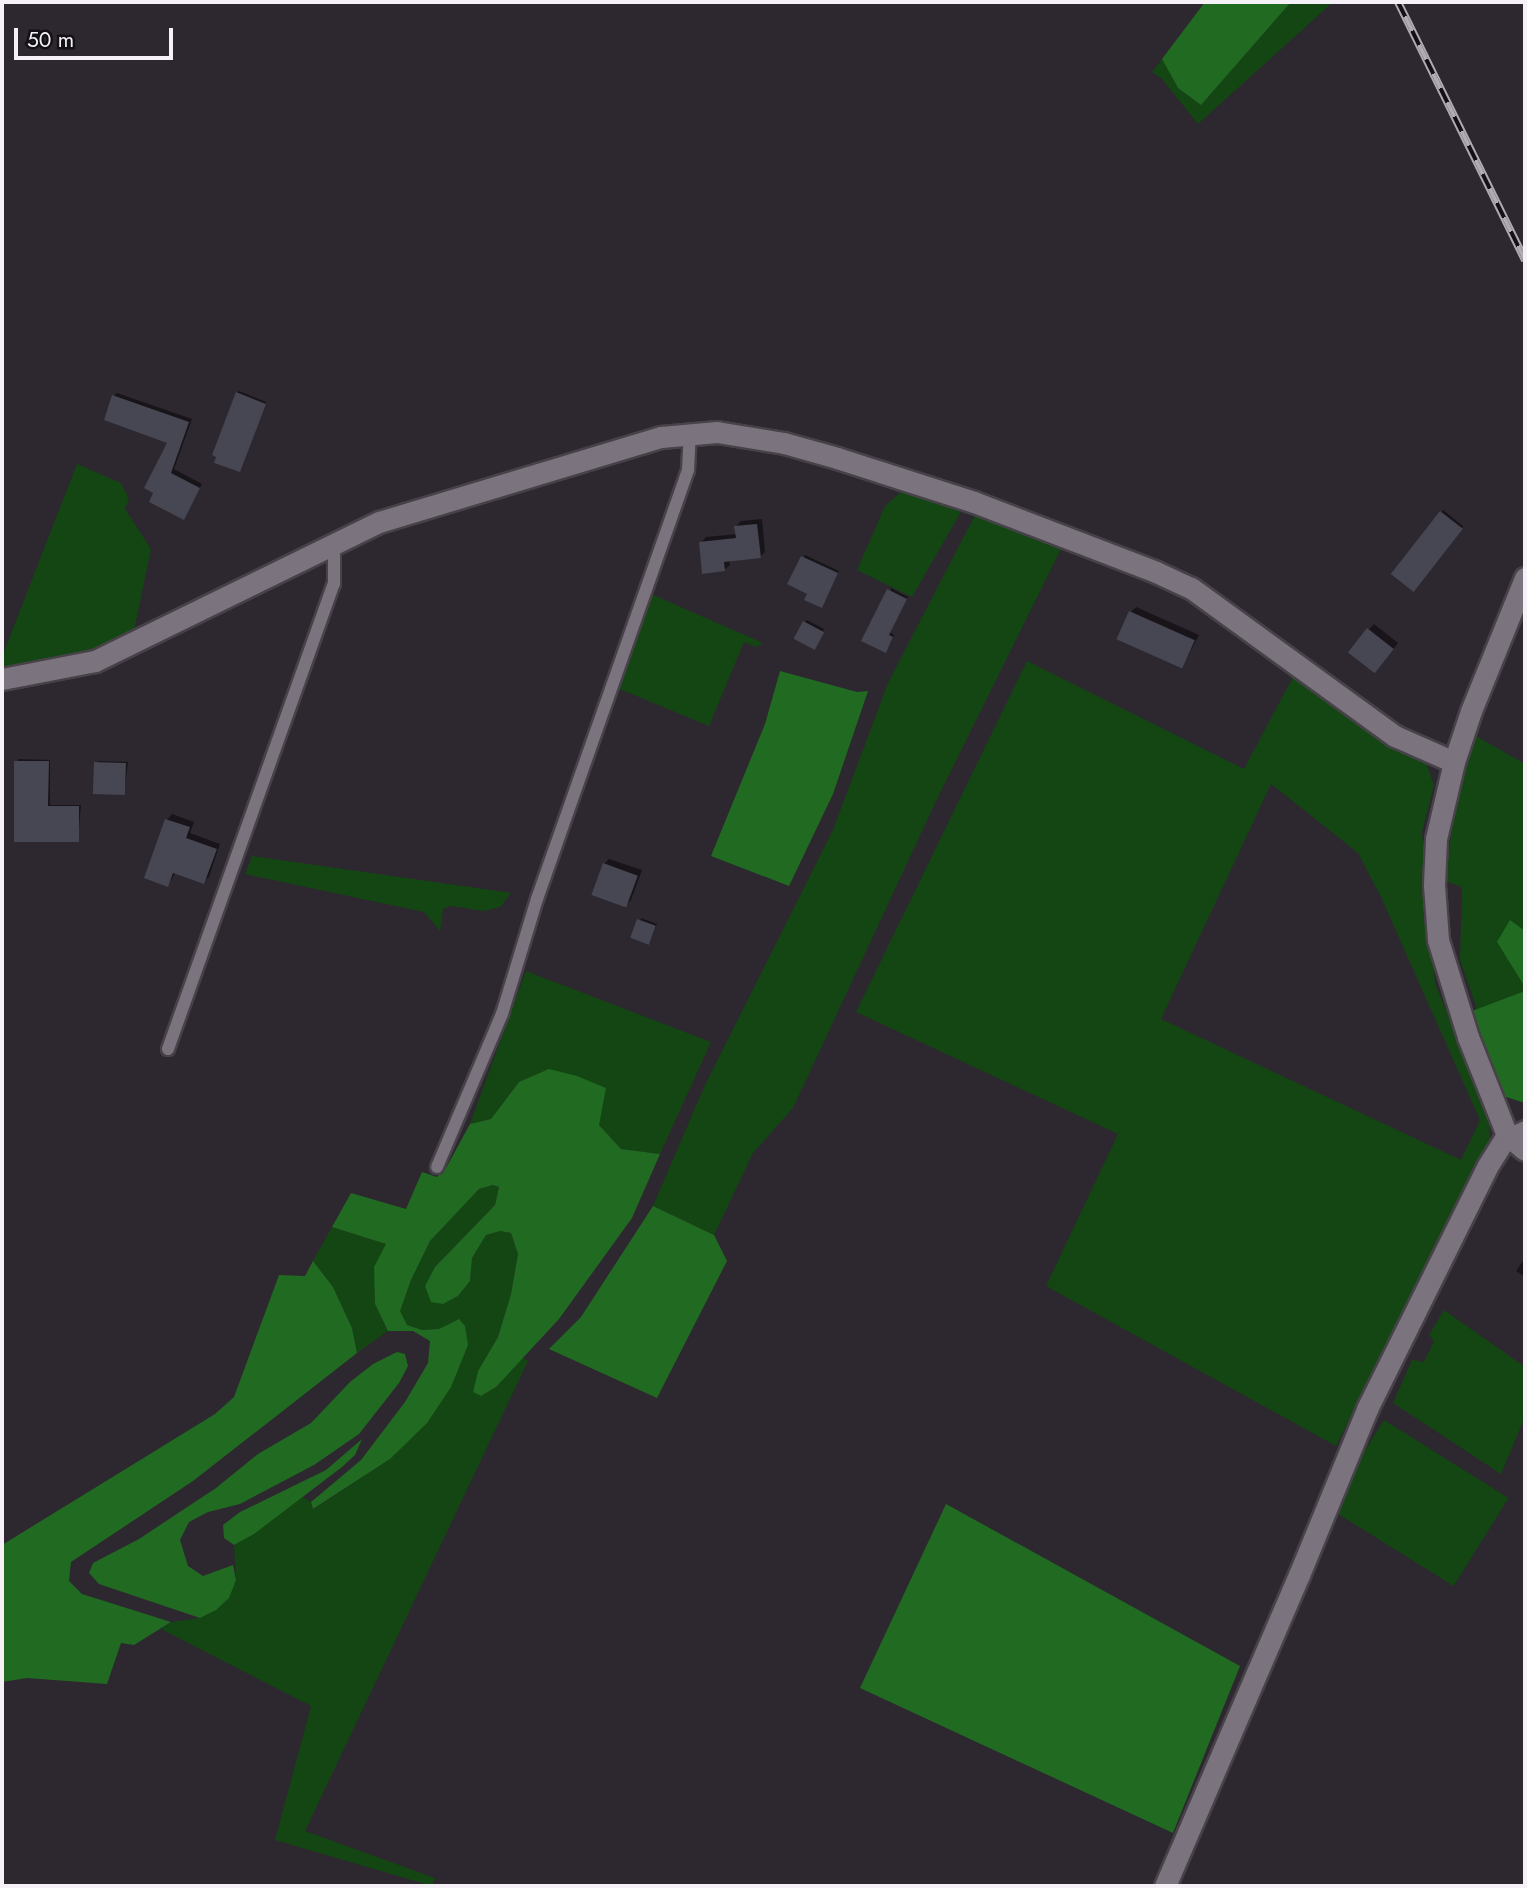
<!DOCTYPE html>
<html>
<head>
<meta charset="utf-8">
<style>
	body { margin:0 }
	#map { position:relative; width:1527px; height:1888px; overflow:hidden; background:#2d272f; font-family:Jost,sans-serif }
	div>[style] { position:absolute }
	.green>* { inset:0; background:#134613; transform-origin:0 0 }
	.forest>* { inset:0; background:#216a21 }
	.shadow>* { inset:0; background:#0007; transform-origin:0 0 }
	.building>* { inset:0; background:#464752; transform-origin:0 0 }
	.roads { filter:drop-shadow(2px 0 #464248) drop-shadow(-2px 0 #464248) drop-shadow(0 2px #464248) drop-shadow(0 -2px #464248) }
	.service>* { height:12px; margin:-6px; padding:0 6px; transform-origin:6px; border-radius:6px; background:#7b737e }
	.minor>* { height:21px; margin:-10.5px; padding:0 10.5px; transform-origin:10.5px; border-radius:10.5px; background:#7b737e }
	.tertiary>* { height:21px; margin:-10.5px; padding:0 10.5px; transform-origin:10.5px; border-radius:10.5px; background:#7b737e }
	.rail>* { height:8px; margin-top:-4px; transform-origin:0; background:repeating-linear-gradient(90deg,#131115 0 16px,#afabb1 0 32px); box-sizing:border-box; border-block:2px solid #afabb1 }
	span { translate:-50% -50%; white-space:nowrap; text-align:center; line-height:1.15; -webkit-text-stroke:5px #131115; paint-order:stroke }
	.frame { position:absolute; inset:0; border:4px solid #f5f1f7; pointer-events:none }
	.scale { position:absolute; left:14px; top:28px; width:159px; height:32px; box-sizing:border-box; border:4px solid #f5f1f7; border-top:0; padding-left:9px; font-size:21px; line-height:24px; white-space:nowrap; color:#f5f1f7; -webkit-text-stroke:5px #131115; paint-order:stroke }
</style>
</head>
<body>
<div id="map">
	<div class="green">
		<i style="clip-path:polygon(1291px 2px,1333px 2px,1198px 124px,1162px 79px,1152px 72px,1162px 59px,1178px 88px,1201px 105px)"></i>
		<i style="clip-path:polygon(77px 464px,121px 483px,129px 499px,125px 509px,151px 549px,133px 635px,67px 657px,2px 670px,3px 654px)"></i>
		<i style="clip-path:polygon(902px 491px,962px 510px,912px 597px,857px 570px,885px 506px)"></i>
		<i style="clip-path:polygon(975px 515px,1063px 545px,937px 799px,793px 1108px,753px 1153px,714px 1235px,653px 1206px,705px 1085px,833px 830px,888px 683px)"></i>
		<i style="clip-path:polygon(651px 594px,763px 643px,756px 647px,744px 642px,709px 726px,617px 688px)"></i>
		<i style="clip-path:polygon(evenodd,1027px 661px,1244px 769px,1294px 675px,1427px 765px,1434px 785px,1422px 832px,1435px 983px,1489px 1118px,1490px 1141px,1336px 1446px,1046px 1286px,1118px 1134px,856px 1012px,1027px 661px,1271px 784px,1358px 853px,1381px 897px,1480px 1120px,1461px 1160px,1161px 1019px,1271px 784px)"></i>
		<i style="clip-path:polygon(1476px 736px,1525px 764px,1525px 1103px,1503px 1096px,1472px 1011px,1477px 1009px,1460px 960px,1462px 887px,1445px 881px,1456px 797px)"></i>
		<i style="clip-path:polygon(252px 856px,511px 893px,500px 907px,484px 911px,451px 906px,443px 909px,440px 931px,424px 912px,245px 874px)"></i>
		<i style="clip-path:polygon(526px 971px,711px 1042px,660px 1154px,621px 1149px,599px 1125px,519px 1082px,491px 1119px,470px 1124px)"></i>
		<i style="clip-path:polygon(493px 1185px,499px 1187px,495px 1205px,435px 1267px,425px 1286px,443px 1304px,458px 1296px,470px 1281px,472px 1258px,486px 1235px,500px 1231px,511px 1233px,518px 1254px,511px 1294px,498px 1337px,478px 1371px,473px 1392px,481px 1396px,496px 1387px,521px 1357px,528px 1361px,305px 1831px,435px 1878px,432px 1886px,275px 1840px,311px 1706px,161px 1629px,171px 1622px,200px 1618px,216px 1610px,236px 1580px,234px 1545px,303px 1497px,311px 1502px,313px 1509px,317px 1507px,390px 1459px,459px 1319px,439px 1329px,422px 1330px,407px 1325px,399px 1312px,411px 1280px,430px 1241px,479px 1189px)"></i>
		<i style="clip-path:polygon(332px 1227px,386px 1244px,375px 1304px,388px 1331px,357px 1353px,352px 1328px,333px 1287px,313px 1261px)"></i>
		<i style="clip-path:polygon(1444px 1310px,1525px 1367px,1525px 1417px,1501px 1474px,1393px 1403px,1412px 1360px,1424px 1362px,1434px 1341px,1429px 1335px)"></i>
		<i style="left:1384px;top:1420px;width:147px;height:104px;rotate:32deg"></i>
	</div>
	<div class="forest">
		<i style="clip-path:polygon(1205px 2px,1291px 2px,1201px 105px,1178px 88px,1162px 59px)"></i>
		<i style="clip-path:polygon(780px 671px,857px 692px,868px 691px,833px 794px,789px 886px,711px 856px,765px 724px)"></i>
		<i style="clip-path:polygon(1510px 920px,1525px 931px,1525px 987px,1497px 942px)"></i>
		<i style="clip-path:polygon(1525px 991px,1525px 1103px,1503px 1096px,1472px 1011px)"></i>
		<i style="clip-path:polygon(549px 1069px,577px 1076px,606px 1088px,599px 1125px,621px 1149px,660px 1154px,632px 1218px,559px 1319px,496px 1387px,481px 1396px,473px 1392px,478px 1371px,498px 1337px,511px 1294px,518px 1254px,511px 1233px,500px 1231px,486px 1235px,472px 1258px,470px 1281px,458px 1296px,443px 1304px,431px 1302px,425px 1286px,435px 1267px,495px 1205px,499px 1187px,493px 1185px,479px 1189px,430px 1241px,411px 1280px,400px 1311px,407px 1325px,422px 1330px,439px 1329px,459px 1319px,465px 1326px,468px 1345px,451px 1387px,427px 1423px,390px 1459px,313px 1509px,311px 1502px,361px 1460px,405px 1402px,428px 1363px,430px 1341px,413px 1331px,388px 1331px,375px 1304px,374px 1267px,386px 1244px,332px 1227px,351px 1193px,406px 1209px,422px 1172px,437px 1177px,446px 1168px,470px 1124px,491px 1119px,519px 1082px)"></i>
		<i style="clip-path:polygon(653px 1206px,714px 1235px,727px 1261px,657px 1398px,549px 1349px,581px 1317px)"></i>
		<i style="clip-path:polygon(313px 1261px,333px 1287px,352px 1328px,357px 1353px,193px 1481px,71px 1562px,69px 1581px,82px 1594px,171px 1622px,134px 1645px,121px 1643px,107px 1684px,27px 1678px,2px 1682px,2px 1545px,215px 1414px,234px 1397px,279px 1275px,305px 1276px)"></i>
		<i style="clip-path:polygon(397px 1352px,405px 1354px,408px 1366px,399px 1383px,359px 1434px,314px 1465px,240px 1504px,208px 1512px,189px 1522px,180px 1540px,188px 1566px,203px 1576px,233px 1565px,236px 1580px,229px 1598px,216px 1610px,200px 1618px,99px 1584px,89px 1573px,93px 1563px,139px 1539px,216px 1488px,258px 1454px,311px 1423px,350px 1382px,373px 1364px)"></i>
		<i style="clip-path:polygon(362px 1439px,355px 1455px,342px 1467px,254px 1534px,234px 1545px,224px 1538px,223px 1525px,240px 1512px,326px 1470px)"></i>
		<i style="clip-path:polygon(946px 1504px,1240px 1666px,1173px 1833px,860px 1688px)"></i>
	</div>
	<div class="shadow">
		<i style="clip-path:polygon(239px 391px,266px 402px,241px 468px,237px 393px)"></i>
		<i style="clip-path:polygon(117px 393px,192px 419px,174px 469px,202px 484px,184px 518px,151px 501px,170px 442px,114px 396px)"></i>
		<i style="left:1443px;top:510px;width:26px;height:80px;rotate:39deg"></i>
		<i style="clip-path:polygon(762px 519px,765px 552px,760px 557px,729px 560px,730px 565px,724px 570px,701px 543px,706px 537px,737px 534px,736px 526px,741px 521px)"></i>
		<i style="clip-path:polygon(805px 555px,839px 571px,823px 604px,790px 583px)"></i>
		<i style="clip-path:polygon(891px 588px,908px 597px,889px 632px,894px 635px,888px 649px)"></i>
		<i style="clip-path:polygon(1136px 607px,1199px 635px,1182px 667px,1131px 612px)"></i>
		<i style="clip-path:polygon(807px 620px,824px 629px,816px 646px,804px 622px)"></i>
		<i style="clip-path:polygon(1374px 624px,1398px 643px,1380px 666px,1350px 651px)"></i>
		<i style="clip-path:polygon(18px 759px,50px 760px,50px 805px,81px 805px,78px 840px,16px 840px)"></i>
		<i style="clip-path:polygon(98px 761px,128px 762px,124px 793px,96px 763px)"></i>
		<i style="clip-path:polygon(172px 814px,194px 822px,190px 833px,220px 844px,209px 877px,203px 882px,176px 872px,168px 885px,146px 877px,167px 820px)"></i>
		<i style="clip-path:polygon(609px 859px,642px 870px,631px 900px,626px 905px,604px 864px)"></i>
		<i style="left:641px;top:918px;width:17px;height:21px;rotate:21deg"></i>
		<i style="clip-path:polygon(1525px 1258px,1525px 1277px,1516px 1271px)"></i>
	</div>
	<div class="building">
		<i style="clip-path:polygon(236px 392px,266px 404px,240px 472px,214px 463px,216px 457px,212px 455px)"></i>
		<i style="clip-path:polygon(112px 395px,189px 422px,171px 473px,200px 488px,184px 520px,149px 502px,153px 493px,144px 488px,167px 443px,104px 420px)"></i>
		<i style="left:1440px;top:511px;width:29px;height:80px;rotate:38deg"></i>
		<i style="clip-path:polygon(757px 524px,761px 558px,724px 562px,725px 571px,702px 574px,699px 542px,736px 538px,734px 526px)"></i>
		<i style="clip-path:polygon(801px 556px,838px 573px,822px 608px,804px 600px,807px 594px,787px 584px)"></i>
		<i style="clip-path:polygon(887px 589px,907px 599px,889px 635px,893px 637px,886px 653px,861px 641px)"></i>
		<i style="left:1129px;top:611px;width:72px;height:31px;rotate:24deg"></i>
		<i style="left:803px;top:621px;width:24px;height:20px;rotate:28deg"></i>
		<i style="left:1367px;top:628px;width:34px;height:31px;rotate:38deg"></i>
		<i style="clip-path:polygon(14px 761px,49px 761px,48px 806px,79px 806px,79px 842px,14px 842px)"></i>
		<i style="left:94px;top:762px;width:32px;height:32px;rotate:2deg"></i>
		<i style="clip-path:polygon(165px 819px,190px 827px,186px 838px,217px 849px,204px 884px,173px 873px,168px 887px,144px 878px)"></i>
		<i style="left:603px;top:863px;width:37px;height:34px;rotate:20deg"></i>
		<i style="left:637px;top:919px;width:20px;height:20px;rotate:20deg"></i>
	</div>
	<div class="roads">
		<div class="service">
			<i style="left:168px;top:1049px;width:494px;rotate:-70.4deg"></i>
			<i style="left:334px;top:584px;width:41px;rotate:-90deg"></i>
			<i style="left:1507px;top:1135px;width:20px;rotate:-24deg"></i>
			<i style="left:437px;top:1167px;width:166px;rotate:-67deg"></i>
			<i style="left:502px;top:1014px;width:120px;rotate:-73.1deg"></i>
			<i style="left:537px;top:899px;width:455px;rotate:-70.6deg"></i>
			<i style="left:688px;top:470px;width:38px;rotate:-87deg"></i>
		</div>
		<div class="minor">
			<i style="left:2px;top:679px;width:95px;rotate:-11deg"></i>
			<i style="left:95px;top:661px;width:316px;rotate:-26.1deg"></i>
			<i style="left:379px;top:522px;width:295px;rotate:-16.8deg"></i>
			<i style="left:661px;top:437px;width:56px;rotate:-5.1deg"></i>
			<i style="left:717px;top:432px;width:68px;rotate:9.3deg"></i>
			<i style="left:784px;top:443px;width:55px;rotate:15.8deg"></i>
			<i style="left:837px;top:458px;width:144px;rotate:17.8deg"></i>
			<i style="left:974px;top:502px;width:195px;rotate:21deg"></i>
			<i style="left:1156px;top:572px;width:38px;rotate:25deg"></i>
			<i style="left:1191px;top:588px;width:252px;rotate:36deg"></i>
			<i style="left:1395px;top:736px;width:64px;rotate:23.8deg"></i>
			<i style="left:1165px;top:1886px;width:339px;rotate:-66.7deg"></i>
			<i style="left:1299px;top:1575px;width:179px;rotate:-67.7deg"></i>
			<i style="left:1367px;top:1409px;width:270px;rotate:-63.6deg"></i>
			<i style="left:1487px;top:1167px;width:38px;rotate:-58deg"></i>
		</div>
		<div class="tertiary">
			<i style="left:1525px;top:578px;width:144px;rotate:112.1deg"></i>
			<i style="left:1471px;top:711px;width:54px;rotate:108.4deg"></i>
			<i style="left:1454px;top:762px;width:79px;rotate:103.2deg"></i>
			<i style="left:1436px;top:839px;width:46px;rotate:92.5deg"></i>
			<i style="left:1434px;top:885px;width:55px;rotate:85.8deg"></i>
			<i style="left:1438px;top:940px;width:102px;rotate:72.8deg"></i>
			<i style="left:1468px;top:1037px;width:105px;rotate:68.3deg"></i>
			<i style="left:1507px;top:1135px;width:23px;rotate:40deg"></i>
		</div>
	</div>
	<div class="rail">
		<i style="left:1398px;top:2px;width:288px;rotate:63.8deg"></i>
	</div>
	<div class="frame"></div>
	<div class="scale">50 m</div>
</div>
</body>
</html>
